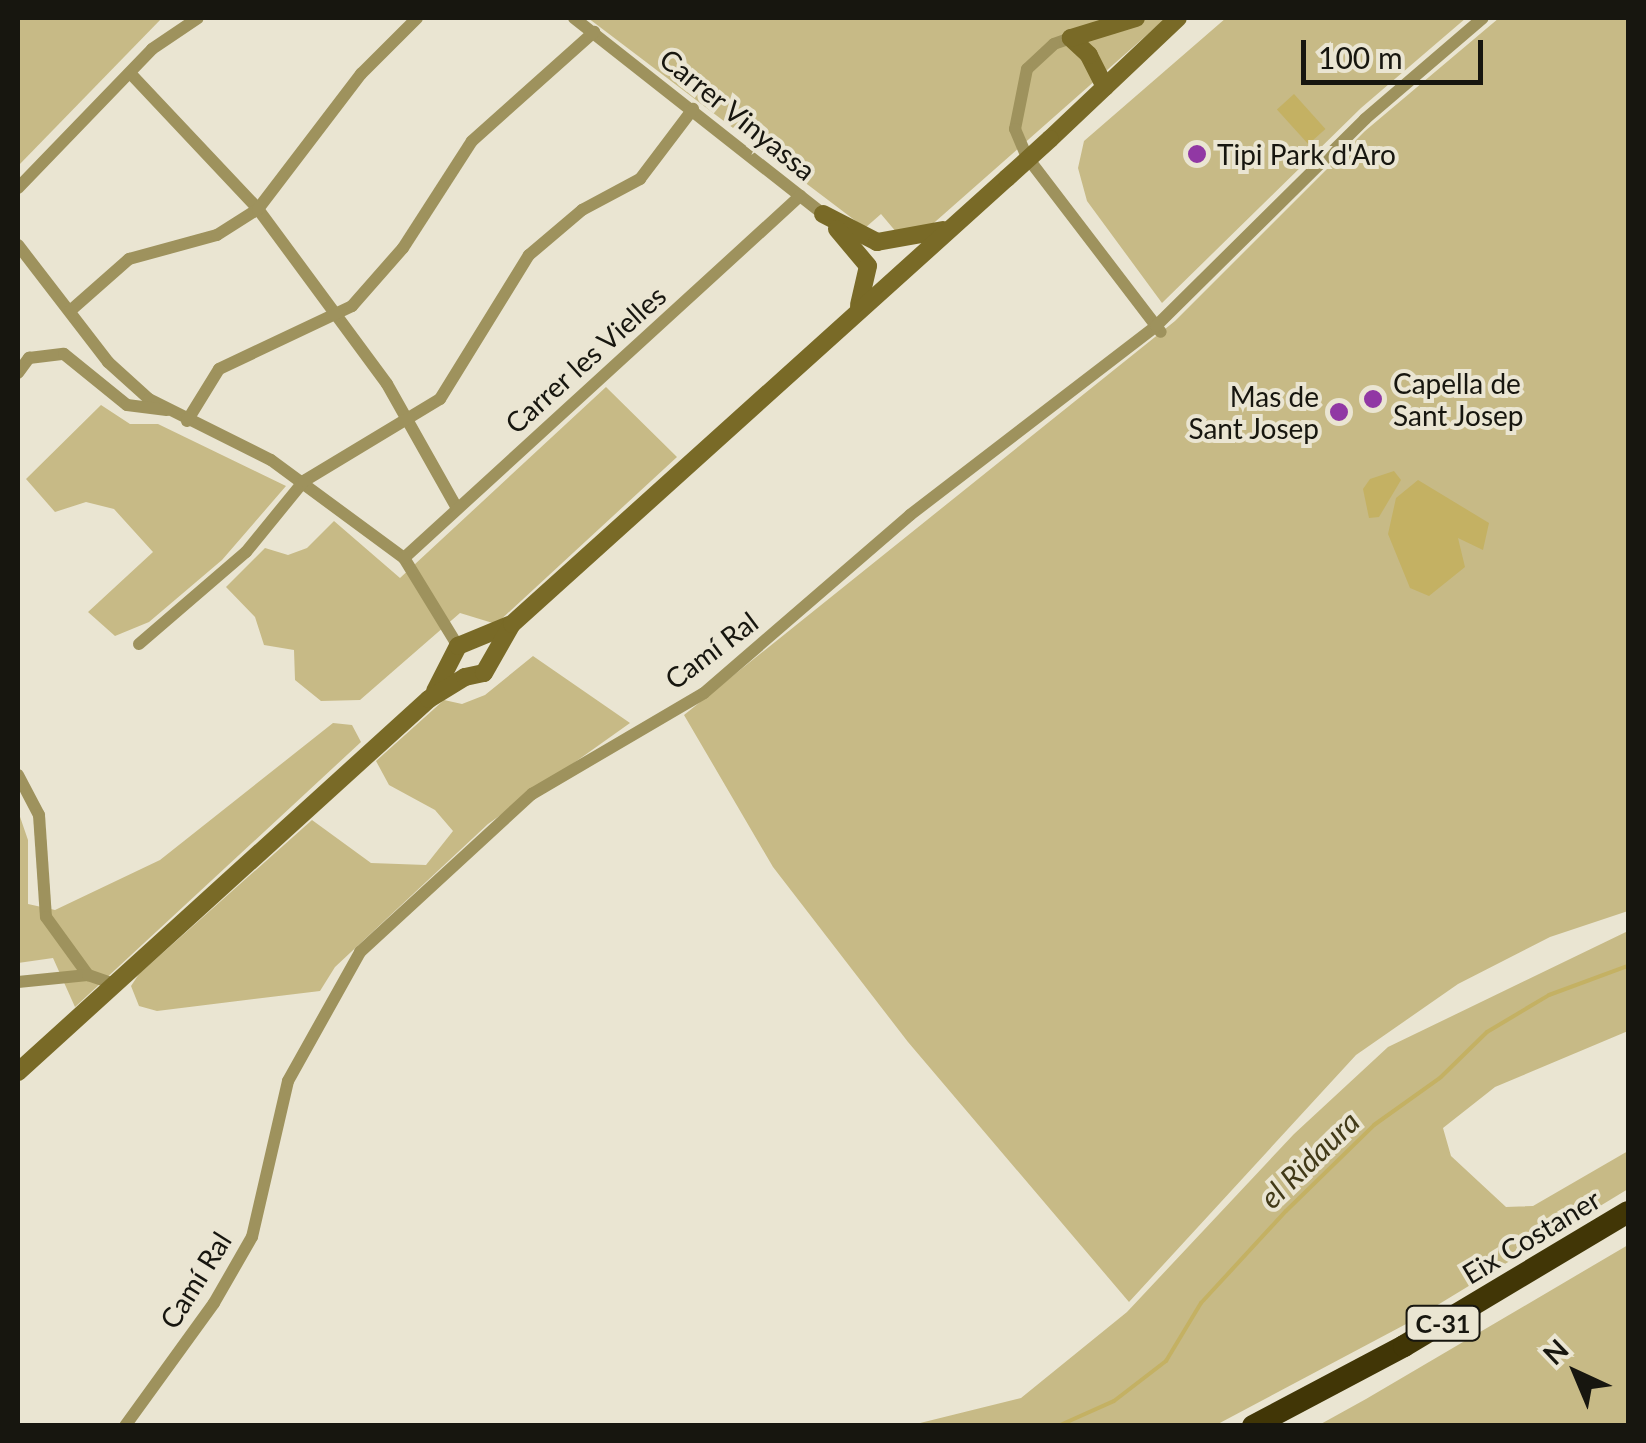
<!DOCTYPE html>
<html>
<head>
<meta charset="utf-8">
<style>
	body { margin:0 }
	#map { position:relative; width:1646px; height:1443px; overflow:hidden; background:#eae5d2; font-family:Lato,sans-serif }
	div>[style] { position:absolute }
	.green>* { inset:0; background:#c7ba86 }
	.water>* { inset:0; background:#c4b163; transform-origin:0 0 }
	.stream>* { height:4px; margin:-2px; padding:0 2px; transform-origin:2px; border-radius:2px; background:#c4b163 }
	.street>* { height:12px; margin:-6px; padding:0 6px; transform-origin:6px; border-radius:6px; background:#9e925d }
	.secondary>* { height:18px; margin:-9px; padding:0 9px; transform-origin:9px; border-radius:9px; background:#796a27 }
	.highway>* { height:22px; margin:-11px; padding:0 11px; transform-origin:11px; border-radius:11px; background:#413606 }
	.secondary-bridge>* { height:18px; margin:-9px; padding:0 9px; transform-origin:9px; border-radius:9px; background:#796a27 }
	.dots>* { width:28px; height:28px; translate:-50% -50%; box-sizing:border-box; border:5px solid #eae5d2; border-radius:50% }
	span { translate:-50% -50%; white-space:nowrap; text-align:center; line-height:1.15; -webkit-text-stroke:8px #eae5d2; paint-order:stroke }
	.shield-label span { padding:2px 8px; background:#eae5d2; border:2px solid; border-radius:8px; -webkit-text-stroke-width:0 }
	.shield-label { font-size:25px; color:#17160f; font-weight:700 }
	.street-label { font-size:28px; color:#17160f }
	.poi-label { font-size:28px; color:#17160f }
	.left { translate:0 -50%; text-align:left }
	.right { translate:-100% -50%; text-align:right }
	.water-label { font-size:30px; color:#423a18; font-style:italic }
	.frame { position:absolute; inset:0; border:20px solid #17160f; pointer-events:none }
	.north { position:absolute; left:1526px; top:1323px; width:100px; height:100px; -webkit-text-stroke:8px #eae5d2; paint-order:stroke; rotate:316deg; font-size:28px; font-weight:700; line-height:40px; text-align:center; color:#17160f }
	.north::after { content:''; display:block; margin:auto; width:35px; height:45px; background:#17160f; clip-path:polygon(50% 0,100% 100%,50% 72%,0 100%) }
	.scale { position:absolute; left:1301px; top:40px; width:182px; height:45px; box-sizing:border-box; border:5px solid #17160f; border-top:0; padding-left:12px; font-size:30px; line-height:35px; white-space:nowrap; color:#17160f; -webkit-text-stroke:8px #eae5d2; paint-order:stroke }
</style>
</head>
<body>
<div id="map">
	<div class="green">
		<i style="clip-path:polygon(18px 18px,162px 18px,18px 166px)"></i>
		<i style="clip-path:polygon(588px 18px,1166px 18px,927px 229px,897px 233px,881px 214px,865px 228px)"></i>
		<i style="clip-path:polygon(1226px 18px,1466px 18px,1361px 108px,1162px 303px,1087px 201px,1078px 168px,1084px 141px)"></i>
		<i style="clip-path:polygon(1499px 18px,1628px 18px,1628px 911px,1550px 937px,1458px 984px,1356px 1055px,1129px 1302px,908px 1042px,773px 867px,684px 715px,1175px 321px,1365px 131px)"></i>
		<i style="clip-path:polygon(606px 387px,677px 457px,496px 624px,460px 613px,360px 700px,321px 701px,295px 680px,294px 650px,264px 645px,255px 617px,226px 587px,265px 548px,288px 555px,307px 548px,334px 521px,400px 578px)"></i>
		<i style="clip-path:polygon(101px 405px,130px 424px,158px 424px,286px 486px,222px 560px,149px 622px,115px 636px,88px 612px,153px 552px,114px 509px,86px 502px,55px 512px,26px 479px)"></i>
		<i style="clip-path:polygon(533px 656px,630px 723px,488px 824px,335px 967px,320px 991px,157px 1011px,139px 1006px,131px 986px,139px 974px,312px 820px,371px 863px,426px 865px,453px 831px,435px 810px,389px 785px,376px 761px,444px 700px,462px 704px,485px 695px)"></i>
		<i style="clip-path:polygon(333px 723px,352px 725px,361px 742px,75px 1007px,53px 958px,18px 963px,18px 811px,28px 840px,28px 904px,55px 910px,160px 860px)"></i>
		<i style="clip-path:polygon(1628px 931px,1628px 1031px,1495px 1087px,1443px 1128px,1451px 1156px,1506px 1207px,1533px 1206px,1628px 1151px,1628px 1189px,1408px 1323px,1216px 1425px,912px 1425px,1021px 1398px,1127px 1312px,1294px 1134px,1388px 1047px)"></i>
		<i style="clip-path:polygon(1628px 1245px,1628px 1425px,1319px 1425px,1366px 1399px)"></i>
	</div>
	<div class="water">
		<i style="left:1294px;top:94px;width:47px;height:23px;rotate:48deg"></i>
		<i style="clip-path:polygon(1394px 471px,1401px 480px,1379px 517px,1369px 518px,1363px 489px,1370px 479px)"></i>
		<i style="clip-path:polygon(1418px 480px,1489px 523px,1483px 550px,1458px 538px,1465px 567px,1429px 596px,1410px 588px,1388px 534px,1396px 498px)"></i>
	</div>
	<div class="stream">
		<i style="left:1058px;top:1426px;width:61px;rotate:-24.1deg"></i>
		<i style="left:1114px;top:1401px;width:66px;rotate:-37.6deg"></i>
		<i style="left:1166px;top:1361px;width:68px;rotate:-58.9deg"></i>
		<i style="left:1201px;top:1303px;width:125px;rotate:-47.3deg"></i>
		<i style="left:1286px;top:1211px;width:123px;rotate:-44.3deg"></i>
		<i style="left:1374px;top:1125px;width:82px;rotate:-35.6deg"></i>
		<i style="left:1441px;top:1077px;width:64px;rotate:-44.4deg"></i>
		<i style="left:1487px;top:1032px;width:72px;rotate:-30.8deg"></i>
		<i style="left:1549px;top:995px;width:84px;rotate:-20.2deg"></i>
	</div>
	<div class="street">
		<i style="left:574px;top:18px;width:317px;rotate:38.2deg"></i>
		<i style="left:1071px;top:38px;width:18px;rotate:161deg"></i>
		<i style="left:1054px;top:44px;width:37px;rotate:137deg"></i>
		<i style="left:1027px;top:69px;width:61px;rotate:101.3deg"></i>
		<i style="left:1015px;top:129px;width:30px;rotate:67deg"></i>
		<i style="left:1027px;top:157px;width:220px;rotate:52.6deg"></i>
		<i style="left:130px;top:73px;width:187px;rotate:46.7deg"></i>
		<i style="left:258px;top:209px;width:217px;rotate:53.6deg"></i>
		<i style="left:387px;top:384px;width:142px;rotate:60.6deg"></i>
		<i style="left:18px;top:188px;width:193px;rotate:-46deg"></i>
		<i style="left:152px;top:49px;width:55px;rotate:-34deg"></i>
		<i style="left:18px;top:245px;width:148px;rotate:52.4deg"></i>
		<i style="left:108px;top:362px;width:55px;rotate:42.1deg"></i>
		<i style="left:149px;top:399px;width:136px;rotate:26.6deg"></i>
		<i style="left:271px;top:460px;width:165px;rotate:36.4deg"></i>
		<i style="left:404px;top:558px;width:103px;rotate:58.5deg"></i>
		<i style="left:70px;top:311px;width:79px;rotate:-41.4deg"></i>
		<i style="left:129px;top:259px;width:91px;rotate:-15.3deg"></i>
		<i style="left:217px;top:235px;width:49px;rotate:-32.4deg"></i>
		<i style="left:258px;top:209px;width:170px;rotate:-52.7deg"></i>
		<i style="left:361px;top:74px;width:79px;rotate:-45deg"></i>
		<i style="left:18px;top:373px;width:19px;rotate:-54deg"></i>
		<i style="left:29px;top:358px;width:35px;rotate:-7deg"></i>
		<i style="left:64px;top:354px;width:81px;rotate:39deg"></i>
		<i style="left:127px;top:405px;width:40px;rotate:7.1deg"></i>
		<i style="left:187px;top:421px;width:61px;rotate:-58.4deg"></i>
		<i style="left:219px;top:369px;width:147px;rotate:-25.3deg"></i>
		<i style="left:352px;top:306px;width:77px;rotate:-48.7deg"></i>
		<i style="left:403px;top:248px;width:127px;rotate:-57.2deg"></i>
		<i style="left:472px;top:141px;width:164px;rotate:-41.8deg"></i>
		<i style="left:404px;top:558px;width:537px;rotate:-42.43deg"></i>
		<i style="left:139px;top:644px;width:141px;rotate:-40.7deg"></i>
		<i style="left:246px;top:552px;width:92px;rotate:-50.8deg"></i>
		<i style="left:304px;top:481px;width:159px;rotate:-31.1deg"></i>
		<i style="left:440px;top:399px;width:169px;rotate:-58.3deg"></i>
		<i style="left:529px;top:255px;width:70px;rotate:-40.3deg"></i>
		<i style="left:582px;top:210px;width:66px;rotate:-28.1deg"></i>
		<i style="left:640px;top:179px;width:88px;rotate:-52.9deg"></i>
		<i style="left:18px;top:775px;width:45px;rotate:62.3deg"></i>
		<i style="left:39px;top:815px;width:102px;rotate:86.1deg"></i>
		<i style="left:46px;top:917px;width:72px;rotate:54.1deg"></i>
		<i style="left:18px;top:982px;width:70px;rotate:-5.7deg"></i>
		<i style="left:88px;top:975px;width:28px;rotate:19deg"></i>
		<i style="left:125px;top:1426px;width:152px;rotate:-54.1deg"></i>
		<i style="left:214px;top:1303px;width:76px;rotate:-60.1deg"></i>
		<i style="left:252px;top:1237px;width:160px;rotate:-77deg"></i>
		<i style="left:288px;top:1081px;width:148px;rotate:-60.8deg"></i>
		<i style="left:360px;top:952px;width:234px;rotate:-42.6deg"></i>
		<i style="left:532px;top:794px;width:199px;rotate:-30.4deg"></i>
		<i style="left:704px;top:693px;width:272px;rotate:-40.8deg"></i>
		<i style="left:910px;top:515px;width:310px;rotate:-37.5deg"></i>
		<i style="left:1156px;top:326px;width:294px;rotate:-44.7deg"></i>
		<i style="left:1365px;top:119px;width:155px;rotate:-40.6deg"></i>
	</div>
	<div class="secondary">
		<i style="left:1105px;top:87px;width:36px;rotate:-117deg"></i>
		<i style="left:1089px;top:55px;width:25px;rotate:-137deg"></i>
		<i style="left:1071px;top:38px;width:68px;rotate:-17.1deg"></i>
		<i style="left:1050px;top:139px;width:176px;rotate:-43.4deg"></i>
		<i style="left:823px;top:214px;width:61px;rotate:27.4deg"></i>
		<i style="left:877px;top:242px;width:67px;rotate:-10.3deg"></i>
		<i style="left:837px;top:229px;width:48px;rotate:50deg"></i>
		<i style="left:868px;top:266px;width:40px;rotate:103deg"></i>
		<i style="left:435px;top:691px;width:51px;rotate:-62.9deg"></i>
		<i style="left:458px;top:646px;width:55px;rotate:-22.4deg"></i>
		<i style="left:18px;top:1072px;width:555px;rotate:-42.23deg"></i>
		<i style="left:429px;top:699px;width:42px;rotate:-31.4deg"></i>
		<i style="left:465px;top:677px;width:19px;rotate:-12deg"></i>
		<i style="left:484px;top:673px;width:56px;rotate:-60.3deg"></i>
		<i style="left:512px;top:624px;width:666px;rotate:-42.02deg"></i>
	</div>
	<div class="highway">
		<i style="left:1253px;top:1426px;width:171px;rotate:-27.9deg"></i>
		<i style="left:1404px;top:1346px;width:261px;rotate:-30.9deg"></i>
	</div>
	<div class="secondary-bridge">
		<i style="left:1007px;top:178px;width:58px;rotate:-42.2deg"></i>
	</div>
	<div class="dots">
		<i style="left:1197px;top:154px;background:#9138a4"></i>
		<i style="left:1373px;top:399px;background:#9138a4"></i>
		<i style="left:1339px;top:412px;background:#9138a4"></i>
	</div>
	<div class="shield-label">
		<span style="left:1443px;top:1323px">C-31</span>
	</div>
	<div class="street-label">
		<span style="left:738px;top:114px;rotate:39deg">Carrer Vinyassa</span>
		<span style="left:585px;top:359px;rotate:-42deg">Carrer les Vielles</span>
		<span style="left:711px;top:650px;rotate:-37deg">Camí Ral</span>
		<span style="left:1531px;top:1236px;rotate:-31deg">Eix Costaner</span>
		<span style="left:195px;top:1280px;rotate:-58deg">Camí Ral</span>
	</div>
	<div class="poi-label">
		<span class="left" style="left:1217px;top:154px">Tipi Park d'Aro</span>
		<span class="left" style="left:1393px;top:399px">Capella de<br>Sant Josep</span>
		<span class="right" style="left:1319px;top:412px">Mas de<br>Sant Josep</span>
	</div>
	<div class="water-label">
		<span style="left:1309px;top:1159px;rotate:-44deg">el Ridaura</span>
	</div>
	<div class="frame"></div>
	<div class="north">N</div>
	<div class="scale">100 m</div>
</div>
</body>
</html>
